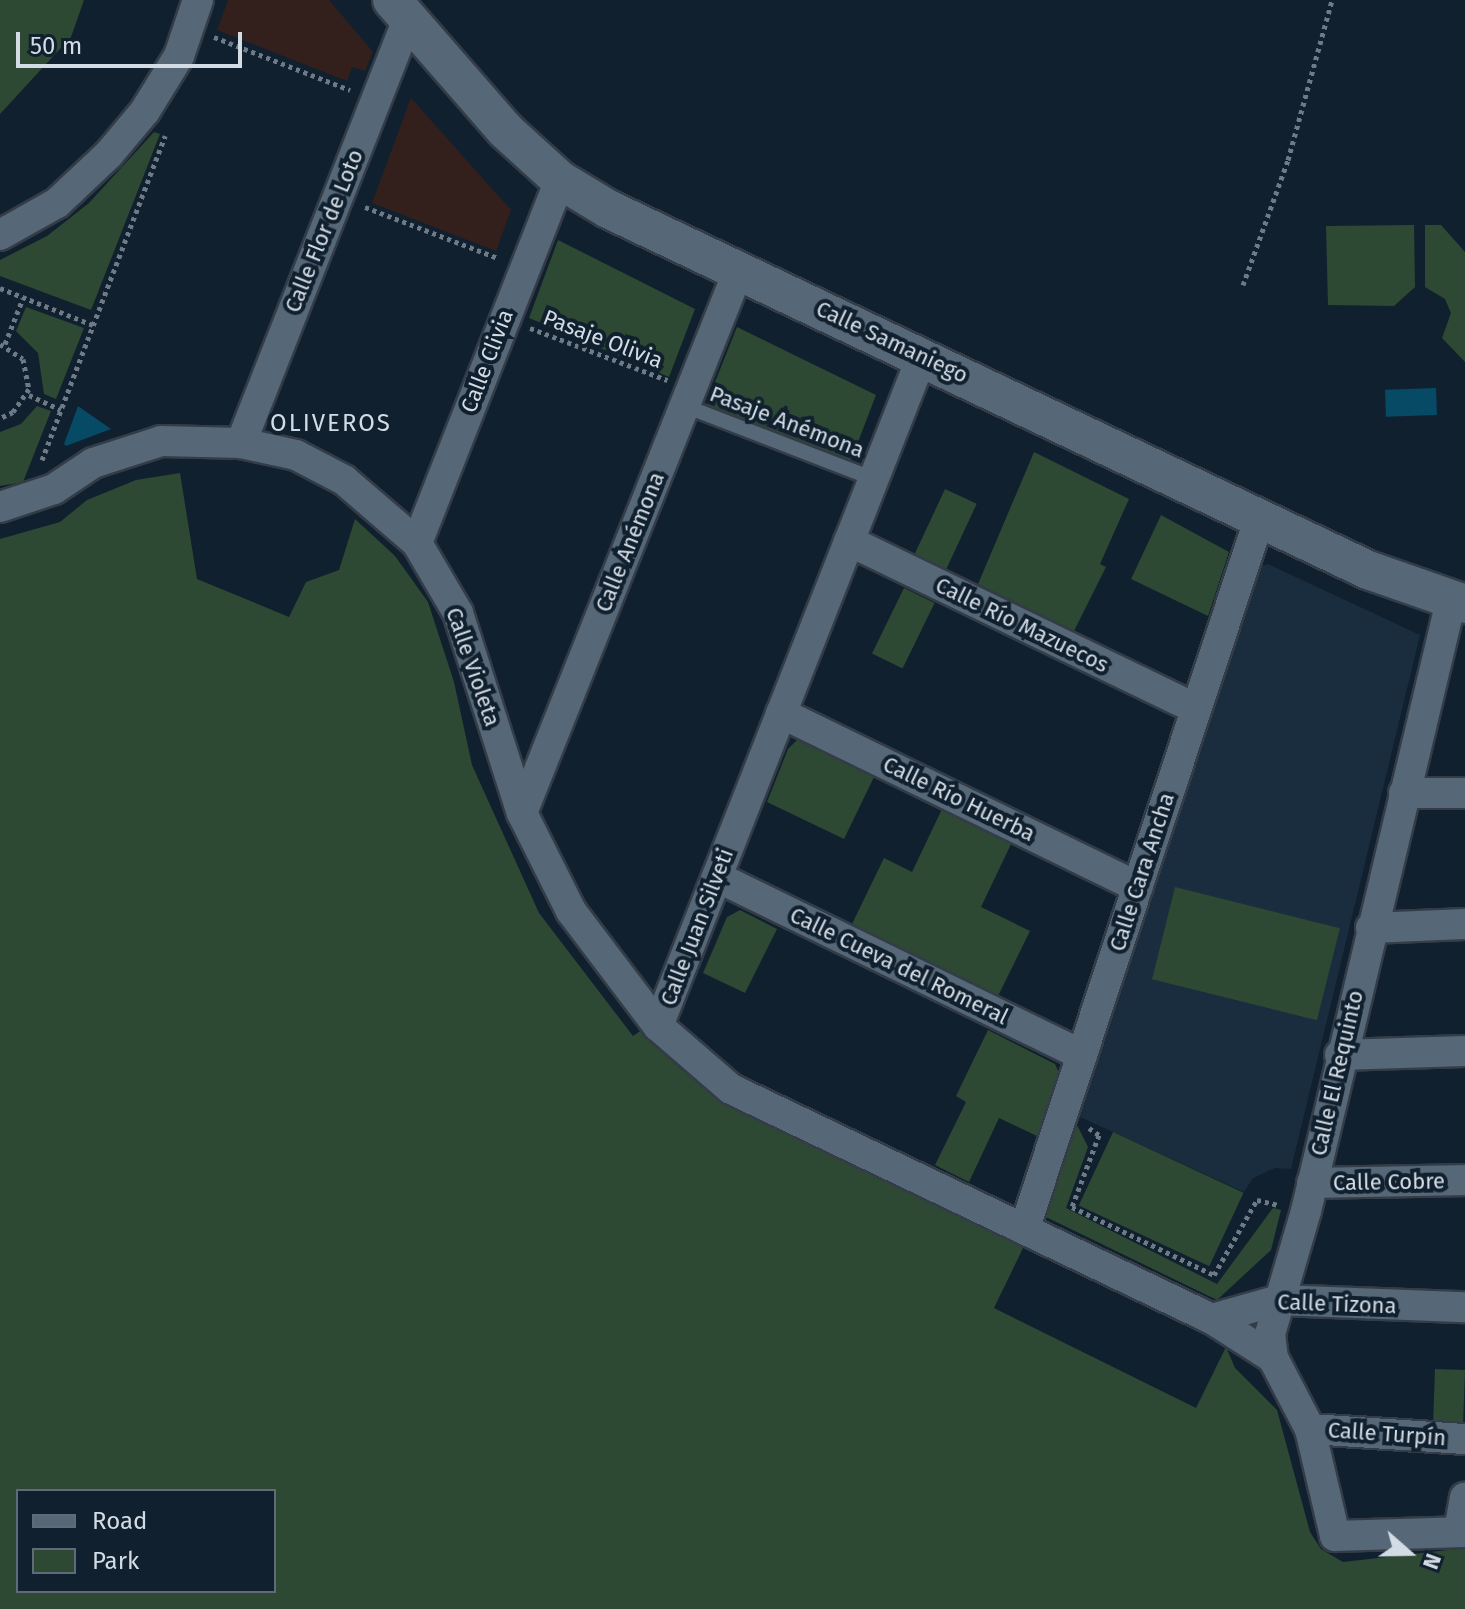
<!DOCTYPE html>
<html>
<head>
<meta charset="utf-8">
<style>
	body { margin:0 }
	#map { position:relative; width:1465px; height:1609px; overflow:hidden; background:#11202e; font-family:"Fira Sans",sans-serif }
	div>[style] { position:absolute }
	.commercial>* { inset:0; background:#33201d }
	.built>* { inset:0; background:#192d3e }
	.green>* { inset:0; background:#2d4833; transform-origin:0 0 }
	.water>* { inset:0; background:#064a65; transform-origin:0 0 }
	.path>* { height:5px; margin-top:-2.5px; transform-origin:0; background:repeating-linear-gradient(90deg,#6e7a85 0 4px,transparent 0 8px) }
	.roads { filter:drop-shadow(2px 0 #333c47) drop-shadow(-2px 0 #333c47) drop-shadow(0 2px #333c47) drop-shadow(0 -2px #333c47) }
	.service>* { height:14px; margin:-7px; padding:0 7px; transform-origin:7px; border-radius:7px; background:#566777 }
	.minor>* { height:30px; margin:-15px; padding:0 15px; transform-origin:15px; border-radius:15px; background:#566777 }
	.tertiary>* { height:38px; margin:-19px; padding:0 19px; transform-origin:19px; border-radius:19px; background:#566777 }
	span { translate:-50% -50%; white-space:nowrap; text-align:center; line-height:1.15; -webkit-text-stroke:8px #11202e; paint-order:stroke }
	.street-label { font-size:22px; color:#d3dce5 }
	.neighbourhood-label { font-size:24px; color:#d3dce5; letter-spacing:2px }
	.legend { position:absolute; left:16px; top:1489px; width:260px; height:104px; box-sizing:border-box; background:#11202e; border:2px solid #5f6b77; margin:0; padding:10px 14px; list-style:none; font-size:24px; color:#d3dce5 }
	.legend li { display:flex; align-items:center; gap:16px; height:40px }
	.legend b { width:40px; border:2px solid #5f6b77 }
	.north { position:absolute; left:1369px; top:1513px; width:80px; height:80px; -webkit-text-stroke:6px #11202e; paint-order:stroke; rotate:110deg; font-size:22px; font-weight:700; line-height:32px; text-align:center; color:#d3dce5 }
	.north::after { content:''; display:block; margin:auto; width:28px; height:36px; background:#d3dce5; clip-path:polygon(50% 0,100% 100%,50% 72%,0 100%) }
	.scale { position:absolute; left:16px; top:32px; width:226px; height:36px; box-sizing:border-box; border:4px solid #d3dce5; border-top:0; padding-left:10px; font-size:24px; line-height:28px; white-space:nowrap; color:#d3dce5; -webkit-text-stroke:6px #11202e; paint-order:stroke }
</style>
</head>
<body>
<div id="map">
	<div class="commercial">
		<i style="clip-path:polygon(228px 0,329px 0,373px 52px,365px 71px,352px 67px,347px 81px,217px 30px)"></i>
		<i style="clip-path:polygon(411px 98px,511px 210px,496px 251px,372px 203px)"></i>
	</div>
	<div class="built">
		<i style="clip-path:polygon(1268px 564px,1420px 635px,1291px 1169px,1275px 1168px,1253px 1178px,1244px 1192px,1080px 1117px,1260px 566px)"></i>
	</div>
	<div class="green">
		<i style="clip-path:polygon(0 0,84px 0,71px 37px,0 114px)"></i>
		<i style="clip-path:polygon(154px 132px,160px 134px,91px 310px,0 276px,0 260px,47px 236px,89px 203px)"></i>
		<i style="clip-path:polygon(1414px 225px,1415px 287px,1394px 306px,1328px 305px,1326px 226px)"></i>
		<i style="clip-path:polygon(1425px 225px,1441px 225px,1465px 252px,1465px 362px,1442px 338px,1451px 313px,1445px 299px,1425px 287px)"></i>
		<i style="clip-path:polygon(558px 240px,695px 309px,669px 377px,529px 318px)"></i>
		<i style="clip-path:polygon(26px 307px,84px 328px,56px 399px,44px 394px,38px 353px,16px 331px)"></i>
		<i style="clip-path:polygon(737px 327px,876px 395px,850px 463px,705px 407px)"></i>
		<i style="clip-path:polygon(37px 406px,51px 411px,23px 482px,0 486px,0 432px,21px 424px)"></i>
		<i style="clip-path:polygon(1034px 452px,1129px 499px,1100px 564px,1106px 567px,1074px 631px,978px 584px)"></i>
		<i style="clip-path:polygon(evenodd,180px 473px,197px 579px,289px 617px,306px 582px,339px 570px,355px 519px,395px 556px,428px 602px,454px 682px,472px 765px,539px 913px,633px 1036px,646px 1027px,700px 1082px,1024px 1246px,994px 1308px,1196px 1408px,1226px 1347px,1235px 1368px,1277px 1410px,1310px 1532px,1321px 1549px,1343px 1562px,1465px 1548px,1465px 1609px,0 1609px,0 539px,60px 522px,87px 500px,136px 480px,180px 473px,18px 1491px,274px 1491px,274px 1591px,18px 1591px,18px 1491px)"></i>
		<i style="left:945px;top:489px;width:35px;height:72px;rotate:25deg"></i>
		<i style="clip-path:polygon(1161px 515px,1229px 552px,1208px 616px,1131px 579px)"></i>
		<i style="left:904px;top:588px;width:34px;height:73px;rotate:26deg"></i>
		<i style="clip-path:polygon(798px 739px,875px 775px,844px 839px,767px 802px,788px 749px)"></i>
		<i style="clip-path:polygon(943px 807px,1012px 842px,981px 907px,1030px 931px,998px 996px,852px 924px,884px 858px,912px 872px)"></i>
		<i style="left:1175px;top:887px;width:170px;height:95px;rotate:14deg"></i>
		<i style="clip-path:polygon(740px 910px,777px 929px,745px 993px,703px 973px,727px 917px)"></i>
		<i style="clip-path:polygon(988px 1030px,1055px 1064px,1059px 1073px,1039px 1137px,999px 1118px,969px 1182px,935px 1165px,966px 1102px,956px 1096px)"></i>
		<i style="clip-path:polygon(1077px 1125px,1088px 1147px,1066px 1208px,1217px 1284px,1273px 1208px,1281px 1210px,1271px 1250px,1217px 1300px,1046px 1217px)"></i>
		<i style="left:1113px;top:1132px;width:144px;height:81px;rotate:25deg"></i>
		<i style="left:1435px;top:1369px;width:30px;height:57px;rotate:2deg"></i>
	</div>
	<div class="water">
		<i style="left:1436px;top:388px;width:27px;height:51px;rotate:88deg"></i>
		<i style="clip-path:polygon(78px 406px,111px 429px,66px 446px,64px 444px)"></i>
	</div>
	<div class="path">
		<i style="left:214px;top:37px;width:146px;rotate:21.3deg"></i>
		<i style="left:365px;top:207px;width:142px;rotate:21deg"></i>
		<i style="left:1243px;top:285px;width:133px;rotate:-70.2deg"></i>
		<i style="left:1288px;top:160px;width:166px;rotate:-74.6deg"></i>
		<i style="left:0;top:288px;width:100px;rotate:21.7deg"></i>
		<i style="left:530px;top:328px;width:147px;rotate:20.8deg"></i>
		<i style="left:0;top:344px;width:27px;rotate:33deg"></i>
		<i style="left:23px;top:359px;width:31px;rotate:79deg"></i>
		<i style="left:29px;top:389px;width:28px;rotate:125deg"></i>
		<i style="left:13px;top:412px;width:14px;rotate:155deg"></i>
		<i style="left:5px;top:344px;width:49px;rotate:-68.6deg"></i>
		<i style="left:29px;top:395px;width:35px;rotate:25deg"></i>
		<i style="left:42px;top:460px;width:347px;rotate:-69.2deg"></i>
		<i style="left:1089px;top:1128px;width:12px;rotate:35deg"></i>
		<i style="left:1099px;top:1135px;width:77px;rotate:110.6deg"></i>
		<i style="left:1072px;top:1207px;width:157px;rotate:25.6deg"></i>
		<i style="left:1214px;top:1275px;width:86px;rotate:-60.2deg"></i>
		<i style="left:1257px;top:1200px;width:22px;rotate:13deg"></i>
	</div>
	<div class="roads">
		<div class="service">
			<i style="left:685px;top:406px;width:203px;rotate:21.1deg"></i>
		</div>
		<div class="minor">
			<i style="left:0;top:235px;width:65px;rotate:-29.3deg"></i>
			<i style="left:57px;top:203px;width:71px;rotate:-43.3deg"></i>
			<i style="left:109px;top:154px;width:56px;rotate:-50.1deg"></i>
			<i style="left:145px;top:111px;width:65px;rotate:-58.3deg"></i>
			<i style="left:179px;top:56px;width:59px;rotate:-71.3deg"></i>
			<i style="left:241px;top:443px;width:455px;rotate:-68.5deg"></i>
			<i style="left:0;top:507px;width:57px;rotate:-18.4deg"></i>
			<i style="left:54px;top:489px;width:47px;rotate:-33.7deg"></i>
			<i style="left:93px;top:463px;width:71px;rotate:-17.9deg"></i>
			<i style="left:161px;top:441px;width:80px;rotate:1.4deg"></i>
			<i style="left:241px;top:443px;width:56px;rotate:12.3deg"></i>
			<i style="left:296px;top:455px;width:54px;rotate:27.5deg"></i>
			<i style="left:344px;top:480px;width:96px;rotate:40.8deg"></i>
			<i style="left:417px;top:543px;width:81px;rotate:59.6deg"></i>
			<i style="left:458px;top:613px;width:210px;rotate:72.3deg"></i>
			<i style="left:522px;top:813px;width:110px;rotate:63.4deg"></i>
			<i style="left:571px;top:911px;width:144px;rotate:52.9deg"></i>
			<i style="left:658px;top:1026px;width:96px;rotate:40.8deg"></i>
			<i style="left:731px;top:1089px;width:533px;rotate:25.56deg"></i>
			<i style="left:1212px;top:1319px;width:72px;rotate:32.6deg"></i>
			<i style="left:849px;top:541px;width:383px;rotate:25.8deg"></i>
			<i style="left:417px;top:543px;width:390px;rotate:-68.5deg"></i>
			<i style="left:1451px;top:601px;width:627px;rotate:103.37deg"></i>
			<i style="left:1306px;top:1211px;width:128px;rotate:106.3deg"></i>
			<i style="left:1270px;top:1334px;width:24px;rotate:83deg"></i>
			<i style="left:1273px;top:1358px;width:80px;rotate:62.5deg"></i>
			<i style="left:1310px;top:1429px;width:110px;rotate:76.8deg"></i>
			<i style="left:1335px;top:1536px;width:130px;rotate:-1.8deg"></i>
			<i style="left:781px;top:713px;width:397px;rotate:26deg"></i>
			<i style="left:1404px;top:793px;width:61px"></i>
			<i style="left:522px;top:813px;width:583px;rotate:-68.24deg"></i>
			<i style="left:717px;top:877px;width:406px;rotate:26deg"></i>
			<i style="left:1371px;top:928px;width:94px;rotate:-2.4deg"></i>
			<i style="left:658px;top:1026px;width:722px;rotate:-68.48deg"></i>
			<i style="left:1340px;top:1055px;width:125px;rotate:-1.8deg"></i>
			<i style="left:1312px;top:1183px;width:153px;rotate:-1.1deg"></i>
			<i style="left:1025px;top:1227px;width:748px;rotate:-71.69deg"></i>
			<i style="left:1212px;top:1319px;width:70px;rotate:-15.8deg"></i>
			<i style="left:1279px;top:1300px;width:186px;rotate:2.2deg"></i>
			<i style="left:1310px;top:1429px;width:155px;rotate:3.7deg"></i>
			<i style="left:1459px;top:1531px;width:34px;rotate:-80deg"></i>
		</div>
		<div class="tertiary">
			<i style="left:392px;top:0;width:172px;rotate:49deg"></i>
			<i style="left:505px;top:130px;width:74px;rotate:42.3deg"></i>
			<i style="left:560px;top:180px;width:56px;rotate:31.1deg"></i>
			<i style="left:608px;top:209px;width:841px;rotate:25.41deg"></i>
			<i style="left:1368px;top:570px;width:103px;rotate:19.3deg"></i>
		</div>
	</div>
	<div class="street-label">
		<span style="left:324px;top:231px;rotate:-68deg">Calle Flor de Loto</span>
		<span style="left:603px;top:339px;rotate:21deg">Pasaje Olivia</span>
		<span style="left:892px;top:342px;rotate:25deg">Calle Samaniego</span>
		<span style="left:487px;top:361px;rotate:-69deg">Calle Clivia</span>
		<span style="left:787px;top:422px;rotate:21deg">Pasaje Anémona</span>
		<span style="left:630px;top:542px;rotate:-68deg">Calle Anémona</span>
		<span style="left:1022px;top:625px;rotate:26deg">Calle Río Mazuecos</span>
		<span style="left:473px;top:667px;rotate:71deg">Calle Violeta</span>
		<span style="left:959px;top:799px;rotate:26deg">Calle Río Huerba</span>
		<span style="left:1142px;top:872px;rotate:-72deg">Calle Cara Ancha</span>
		<span style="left:697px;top:927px;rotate:-69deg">Calle Juan Silveti</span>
		<span style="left:899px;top:966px;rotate:26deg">Calle Cueva del Romeral</span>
		<span style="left:1337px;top:1073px;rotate:-77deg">Calle El Requinto</span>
		<span style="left:1389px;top:1182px;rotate:-1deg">Calle Cobre</span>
		<span style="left:1337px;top:1304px;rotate:2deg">Calle Tizona</span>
		<span style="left:1387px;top:1434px;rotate:4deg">Calle Turpín</span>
	</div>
	<div class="neighbourhood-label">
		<span style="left:331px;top:424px">OLIVEROS</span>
	</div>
	<ul class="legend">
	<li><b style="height:10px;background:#566777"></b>Road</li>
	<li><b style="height:22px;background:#2d4833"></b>Park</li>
	</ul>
	<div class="north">N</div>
	<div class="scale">50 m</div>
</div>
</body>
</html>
